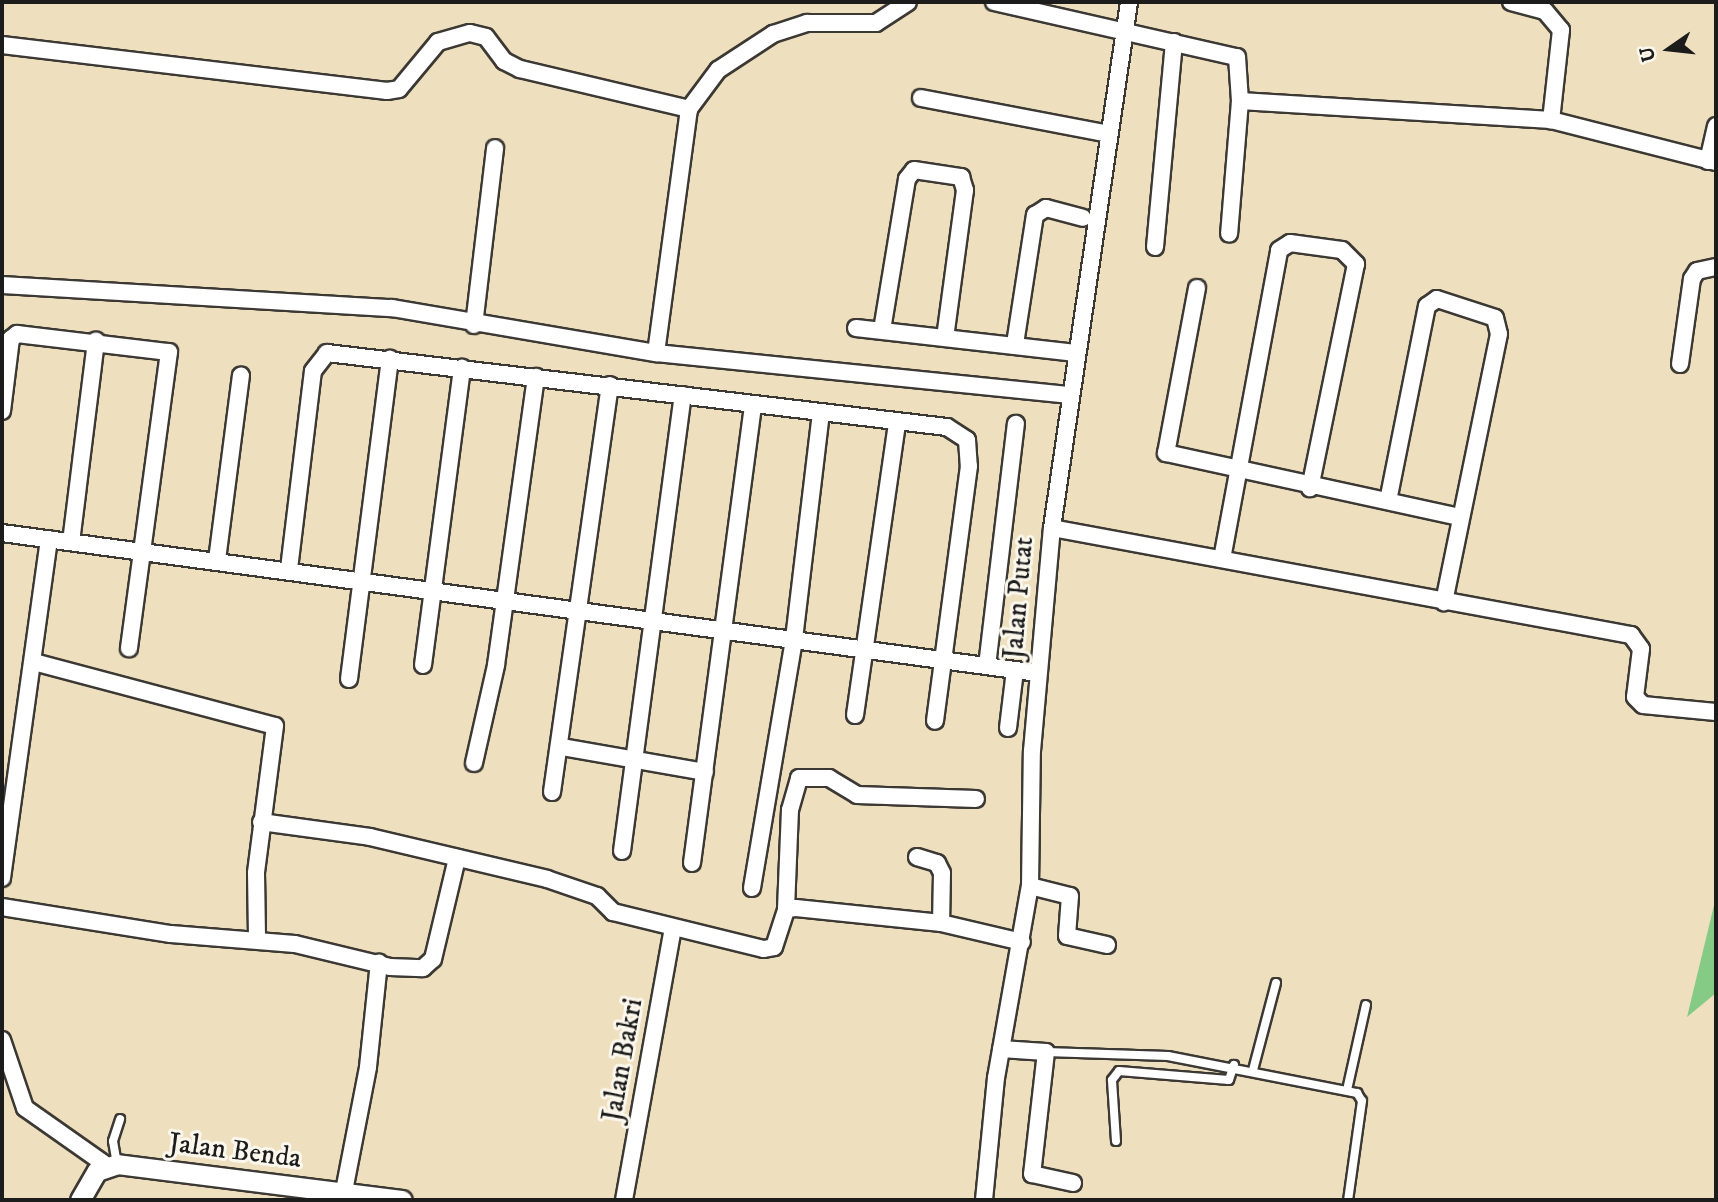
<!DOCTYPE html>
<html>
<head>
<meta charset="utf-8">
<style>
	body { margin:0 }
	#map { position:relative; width:1718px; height:1202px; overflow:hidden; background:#eedfbe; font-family:"IM FELL DW Pica",serif }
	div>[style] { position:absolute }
	.green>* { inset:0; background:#85cb86 }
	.roads { filter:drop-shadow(2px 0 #3c3934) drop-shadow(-2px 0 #3c3934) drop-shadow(0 2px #3c3934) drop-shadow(0 -2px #3c3934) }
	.service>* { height:8px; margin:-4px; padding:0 4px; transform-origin:4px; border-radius:4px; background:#fff }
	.minor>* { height:16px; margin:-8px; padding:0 8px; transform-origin:8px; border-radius:8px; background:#fff }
	.tertiary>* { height:19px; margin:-9.5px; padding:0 9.5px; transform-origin:9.5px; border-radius:9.5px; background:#fff }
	span { translate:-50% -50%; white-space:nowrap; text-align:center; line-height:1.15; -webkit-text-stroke:6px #fbf7ec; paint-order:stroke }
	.street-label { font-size:28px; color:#1c1c1c }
	.frame { position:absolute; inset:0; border:4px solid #1c1c1c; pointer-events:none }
	.north { position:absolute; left:1634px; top:14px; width:70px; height:70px; -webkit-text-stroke:5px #fbf7ec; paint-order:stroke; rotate:256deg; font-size:19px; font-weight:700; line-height:28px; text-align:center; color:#1c1c1c }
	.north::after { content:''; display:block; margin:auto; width:24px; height:32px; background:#1c1c1c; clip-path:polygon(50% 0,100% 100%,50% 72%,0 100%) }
</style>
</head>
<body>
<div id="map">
	<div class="green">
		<i style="clip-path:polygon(1716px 897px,1716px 993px,1687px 1017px)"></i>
	</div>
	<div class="roads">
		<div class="service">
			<i style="left:1046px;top:1052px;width:122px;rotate:1.9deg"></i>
			<i style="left:1168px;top:1056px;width:193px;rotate:11.1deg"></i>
			<i style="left:1357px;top:1093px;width:9px;rotate:58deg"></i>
			<i style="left:1362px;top:1101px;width:100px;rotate:98deg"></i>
			<i style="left:1253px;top:1070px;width:90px;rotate:-75.2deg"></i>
			<i style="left:1347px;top:1090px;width:87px;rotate:-77.4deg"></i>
			<i style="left:1116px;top:1141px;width:61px;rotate:-93.8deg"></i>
			<i style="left:1112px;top:1080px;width:11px;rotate:-52deg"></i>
			<i style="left:1119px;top:1071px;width:110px;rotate:4.7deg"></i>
			<i style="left:1229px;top:1080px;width:16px;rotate:-72deg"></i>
			<i style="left:117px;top:1164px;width:23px;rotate:-100deg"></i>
			<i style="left:113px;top:1141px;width:23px;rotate:-72deg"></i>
		</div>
		<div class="minor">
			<i style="left:994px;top:2px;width:249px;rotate:12.8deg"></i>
			<i style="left:1237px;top:57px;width:44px;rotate:86.1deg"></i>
			<i style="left:1240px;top:101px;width:133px;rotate:94.7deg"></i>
			<i style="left:1511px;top:2px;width:35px;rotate:15deg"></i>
			<i style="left:1545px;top:11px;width:25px;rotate:50deg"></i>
			<i style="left:1561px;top:30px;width:91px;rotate:96.3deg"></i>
			<i style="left:2px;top:45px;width:388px;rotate:6.8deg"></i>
			<i style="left:387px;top:91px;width:12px;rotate:-9deg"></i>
			<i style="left:399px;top:89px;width:61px;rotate:-50.3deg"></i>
			<i style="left:438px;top:42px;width:33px;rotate:-16deg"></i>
			<i style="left:470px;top:33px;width:16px;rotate:14deg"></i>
			<i style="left:486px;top:37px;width:30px;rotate:53deg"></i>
			<i style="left:504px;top:61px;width:18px;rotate:27deg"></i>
			<i style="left:520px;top:69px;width:174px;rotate:13.3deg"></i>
			<i style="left:921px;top:98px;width:191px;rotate:10.8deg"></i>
			<i style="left:1240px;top:101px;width:312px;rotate:3.5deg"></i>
			<i style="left:1551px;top:120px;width:170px;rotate:14.3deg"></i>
			<i style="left:1708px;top:161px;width:36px;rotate:-77deg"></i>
			<i style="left:1155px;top:247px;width:206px;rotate:-84.7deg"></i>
			<i style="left:2px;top:285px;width:391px;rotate:3.4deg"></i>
			<i style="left:392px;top:308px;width:268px;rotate:9.7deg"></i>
			<i style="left:656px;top:353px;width:414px;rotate:5.8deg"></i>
			<i style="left:1197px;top:288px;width:168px;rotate:100.6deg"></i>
			<i style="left:1166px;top:453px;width:301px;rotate:12.3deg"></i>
			<i style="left:474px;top:325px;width:178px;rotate:-83.2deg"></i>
			<i style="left:856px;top:328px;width:219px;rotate:6.5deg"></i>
			<i style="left:882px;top:330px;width:153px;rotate:-80.6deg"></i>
			<i style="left:907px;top:179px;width:11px;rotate:-52deg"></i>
			<i style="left:914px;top:170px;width:48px;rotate:8.5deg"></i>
			<i style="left:961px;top:177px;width:14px;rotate:73deg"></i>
			<i style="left:965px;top:190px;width:148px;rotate:97.7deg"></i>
			<i style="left:1015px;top:344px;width:131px;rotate:-81.2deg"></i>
			<i style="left:1035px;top:215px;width:13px;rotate:-32deg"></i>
			<i style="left:1046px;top:208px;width:38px;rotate:15deg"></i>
			<i style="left:656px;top:353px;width:246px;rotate:-82.3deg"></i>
			<i style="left:689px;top:109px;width:49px;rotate:-53.4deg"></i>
			<i style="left:718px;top:70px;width:66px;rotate:-33.2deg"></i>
			<i style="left:773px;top:34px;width:36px;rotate:-18deg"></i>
			<i style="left:807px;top:23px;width:69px"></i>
			<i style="left:876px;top:23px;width:38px;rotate:-33deg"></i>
			<i style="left:1680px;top:364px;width:86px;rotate:-82deg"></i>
			<i style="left:1692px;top:279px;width:9px;rotate:-58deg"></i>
			<i style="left:1697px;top:271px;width:19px;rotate:-12deg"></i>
			<i style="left:2px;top:411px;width:73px;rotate:-82.9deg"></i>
			<i style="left:11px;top:339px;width:8px;rotate:-40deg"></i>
			<i style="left:17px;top:334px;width:153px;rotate:6.8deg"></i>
			<i style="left:169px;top:352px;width:299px;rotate:97.7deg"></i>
			<i style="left:1388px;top:501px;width:199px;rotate:-78.7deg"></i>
			<i style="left:1427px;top:306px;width:12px;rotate:-35deg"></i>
			<i style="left:1437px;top:299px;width:61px;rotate:18.1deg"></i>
			<i style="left:1495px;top:318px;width:16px;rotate:76deg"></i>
			<i style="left:1499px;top:334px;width:274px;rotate:101.6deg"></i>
			<i style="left:1052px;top:528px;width:589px;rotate:10.47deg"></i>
			<i style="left:1631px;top:635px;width:17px;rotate:54deg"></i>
			<i style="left:1641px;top:649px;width:48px;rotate:97.1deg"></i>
			<i style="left:1635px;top:697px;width:11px;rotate:45deg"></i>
			<i style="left:1643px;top:705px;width:73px;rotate:5.5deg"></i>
			<i style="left:2px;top:533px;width:1045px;rotate:7.7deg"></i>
			<i style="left:71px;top:542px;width:203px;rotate:-82.9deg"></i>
			<i style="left:1222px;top:559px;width:314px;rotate:-79.5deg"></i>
			<i style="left:1279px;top:250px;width:13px;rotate:-32deg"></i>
			<i style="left:1290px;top:243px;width:52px;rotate:7.7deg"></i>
			<i style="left:1342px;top:250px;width:20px;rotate:45deg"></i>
			<i style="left:1356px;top:264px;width:229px;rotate:101.6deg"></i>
			<i style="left:217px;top:560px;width:186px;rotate:-82.6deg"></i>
			<i style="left:289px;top:569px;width:199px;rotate:-83.1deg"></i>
			<i style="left:313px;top:371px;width:23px;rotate:-52deg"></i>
			<i style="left:327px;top:353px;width:624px;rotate:6.81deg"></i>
			<i style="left:947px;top:427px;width:24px;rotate:33deg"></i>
			<i style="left:967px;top:440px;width:26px;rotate:86deg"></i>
			<i style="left:969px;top:466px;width:257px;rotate:97.6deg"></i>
			<i style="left:34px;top:662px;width:249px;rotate:14.9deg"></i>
			<i style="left:275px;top:726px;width:148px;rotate:97.4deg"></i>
			<i style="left:256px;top:873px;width:66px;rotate:89.1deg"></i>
			<i style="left:423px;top:665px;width:300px;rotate:-82.5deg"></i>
			<i style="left:987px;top:666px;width:244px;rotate:-83.2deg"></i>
			<i style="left:349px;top:679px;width:323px;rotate:-82.7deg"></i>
			<i style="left:855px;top:715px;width:295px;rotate:-81.8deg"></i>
			<i style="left:1008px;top:728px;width:58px;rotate:-83.1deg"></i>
			<i style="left:562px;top:747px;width:145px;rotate:9.9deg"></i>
			<i style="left:474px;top:763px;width:100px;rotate:-77.3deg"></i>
			<i style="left:496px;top:665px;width:291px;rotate:-82.1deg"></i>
			<i style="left:552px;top:792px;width:411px;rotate:-81.9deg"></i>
			<i style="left:261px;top:822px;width:110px;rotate:7.8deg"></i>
			<i style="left:370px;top:837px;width:182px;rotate:13.3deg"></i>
			<i style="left:547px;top:879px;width:53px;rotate:18.8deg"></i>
			<i style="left:597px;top:896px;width:23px;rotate:45deg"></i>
			<i style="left:613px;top:912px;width:155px;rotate:13.8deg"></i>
			<i style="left:764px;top:949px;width:10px;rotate:-11deg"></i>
			<i style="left:774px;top:947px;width:40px;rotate:-72deg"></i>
			<i style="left:786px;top:909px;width:10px;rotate:-6deg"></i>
			<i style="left:796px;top:908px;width:146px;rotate:5.9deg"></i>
			<i style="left:941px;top:923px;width:83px;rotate:13.2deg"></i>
			<i style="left:622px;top:851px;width:460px;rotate:-82.4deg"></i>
			<i style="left:917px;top:857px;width:21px;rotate:17deg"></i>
			<i style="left:937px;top:863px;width:11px;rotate:63deg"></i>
			<i style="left:942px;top:873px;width:50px;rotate:91.1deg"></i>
			<i style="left:692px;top:863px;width:463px;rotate:-82.4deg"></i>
			<i style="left:2px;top:878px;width:342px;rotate:-82.1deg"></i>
			<i style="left:1030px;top:886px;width:41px;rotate:14deg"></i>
			<i style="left:1070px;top:896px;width:40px;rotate:94.3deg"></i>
			<i style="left:1067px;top:936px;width:41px;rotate:12.7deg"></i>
			<i style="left:752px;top:888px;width:253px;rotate:-80.4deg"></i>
			<i style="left:794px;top:639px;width:228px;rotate:-83.2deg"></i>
			<i style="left:2px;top:907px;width:171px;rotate:9.1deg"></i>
			<i style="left:171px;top:934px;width:124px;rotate:4.6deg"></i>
			<i style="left:295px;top:944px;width:98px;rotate:13.6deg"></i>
			<i style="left:390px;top:967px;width:33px;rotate:2deg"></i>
			<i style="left:423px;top:968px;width:13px;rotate:-42deg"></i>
			<i style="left:433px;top:959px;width:104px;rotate:-76.6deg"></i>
			<i style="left:786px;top:909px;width:99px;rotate:-87.7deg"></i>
			<i style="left:790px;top:810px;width:33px;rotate:-74deg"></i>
			<i style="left:799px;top:778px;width:30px"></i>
			<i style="left:829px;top:778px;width:33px;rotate:31deg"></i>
			<i style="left:857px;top:795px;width:119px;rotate:1.9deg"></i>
			<i style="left:2px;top:1040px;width:72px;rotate:71.3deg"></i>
			<i style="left:25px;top:1108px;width:99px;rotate:35.1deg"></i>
			<i style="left:1001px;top:1049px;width:45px;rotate:3.8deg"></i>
			<i style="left:1046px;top:1052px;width:123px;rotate:96.5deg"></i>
			<i style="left:1032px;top:1174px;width:42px;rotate:12.4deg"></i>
			<i style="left:344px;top:1191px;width:126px;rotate:-79deg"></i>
			<i style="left:368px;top:1067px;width:105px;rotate:-84deg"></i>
			<i style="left:624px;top:1200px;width:275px;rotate:-79.8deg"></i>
			<i style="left:984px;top:1200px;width:123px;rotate:-84.4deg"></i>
			<i style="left:996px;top:1078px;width:195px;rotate:-80deg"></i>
			<i style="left:1030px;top:886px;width:135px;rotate:-89.2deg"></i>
			<i style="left:1032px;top:751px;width:224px;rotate:-84.9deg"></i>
			<i style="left:1052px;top:528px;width:532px;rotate:-81.67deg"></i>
		</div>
		<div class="tertiary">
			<i style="left:80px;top:1200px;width:34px;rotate:-60deg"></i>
			<i style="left:97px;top:1171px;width:21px;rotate:-19deg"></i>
			<i style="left:117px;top:1164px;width:287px;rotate:7.2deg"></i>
		</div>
	</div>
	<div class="street-label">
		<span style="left:1019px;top:598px;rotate:-85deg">Jalan Putat</span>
		<span style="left:623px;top:1060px;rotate:-80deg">Jalan Bakri</span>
		<span style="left:235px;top:1151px;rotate:7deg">Jalan Benda</span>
	</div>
	<div class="frame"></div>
	<div class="north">U</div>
</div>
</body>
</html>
